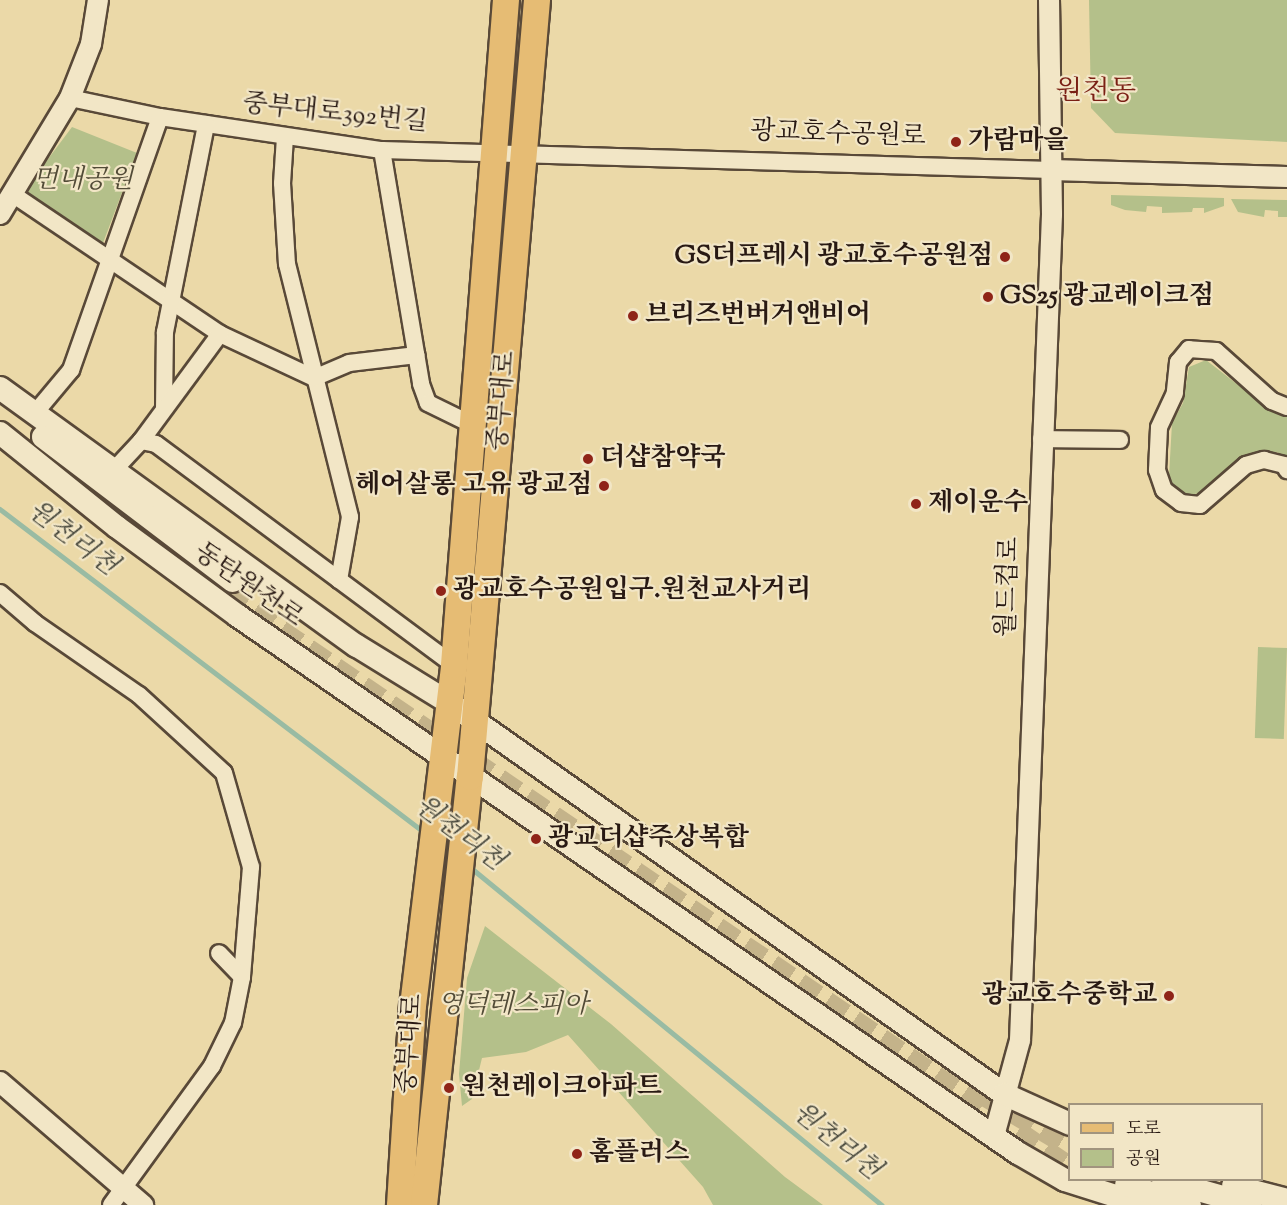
<!DOCTYPE html>
<html>
<head>
<meta charset="utf-8">
<style>
	body { margin:0 }
	#map { position:relative; width:1287px; height:1205px; overflow:hidden; background:#ebd9a8; font-family:"Sorts Mill Goudy","Noto Serif KR",serif }
	div>[style] { position:absolute }
	.green>* { inset:0; background:#b4c08a; transform-origin:0 0 }
	.stream>* { height:4.5px; margin:-2.25px; padding:0 2.25px; transform-origin:2.25px; border-radius:2.25px; background:#99bba3 }
	.secondary-tunnel>* { height:22px; margin-top:-11px; transform-origin:0; background:repeating-linear-gradient(90deg,#c4b38a 0 22px,transparent 0 33px) }
	.roads { filter:drop-shadow(2px 0 #594938) drop-shadow(-2px 0 #594938) drop-shadow(0 2px #594938) drop-shadow(0 -2px #594938) }
	.minor>* { height:16px; margin:-8px; padding:0 8px; transform-origin:8px; border-radius:8px; background:#f2e6c6 }
	.tertiary>* { height:20px; margin:-10px; padding:0 10px; transform-origin:10px; border-radius:10px; background:#f2e6c6 }
	.secondary>* { height:22px; margin:-11px; padding:0 11px; transform-origin:11px; border-radius:11px; background:#f2e6c6 }
	.primary>* { height:26px; margin:-13px; padding:0 13px; transform-origin:13px; border-radius:13px; background:#e6bc74 }
	.dots>* { width:16px; height:16px; translate:-50% -50%; box-sizing:border-box; border:3px solid #f2e6c6; border-radius:50% }
	span { translate:-50% -50%; white-space:nowrap; text-align:center; line-height:1.15; -webkit-text-stroke:4.5px #f2e6c6; paint-order:stroke }
	.street-label { font-size:26px; color:#281913 }
	.poi-label { font-size:26px; color:#281913; font-weight:700 }
	.left { translate:0 -50%; text-align:left }
	.right { translate:-100% -50%; text-align:right }
	.park-label { font-size:26px; color:#524b37; font-style:italic }
	.water-label { font-size:27px; color:#4a4a3e; font-style:italic }
	.quarter-label { font-size:28px; color:#7a1f14 }
	.legend { position:absolute; left:1068px; top:1103px; width:195px; height:78px; box-sizing:border-box; background:#f2e6c6; border:2px solid #a1947e; margin:0; padding:8px 10px; list-style:none; font-size:18px; color:#281913 }
	.legend li { display:flex; align-items:center; gap:12px; height:30px }
	.legend b { width:30px; border:2px solid #a1947e }
</style>
</head>
<body>
<div id="map">
	<div class="green">
		<i style="clip-path:polygon(1089px 0,1287px 0,1287px 142px,1115px 133px,1091px 108px)"></i>
		<i style="clip-path:polygon(72px 127px,137px 153px,103px 243px,24px 191px)"></i>
		<i style="clip-path:polygon(1111px 195px,1224px 198px,1224px 206px,1204px 213px,1204px 208px,1193px 208px,1192px 212px,1162px 213px,1162px 207px,1147px 206px,1146px 212px,1125px 210px,1111px 205px)"></i>
		<i style="clip-path:polygon(1231px 199px,1287px 200px,1287px 217px,1278px 217px,1278px 211px,1265px 210px,1264px 217px,1238px 212px)"></i>
		<i style="clip-path:polygon(1206px 360px,1273px 412px,1287px 415px,1287px 459px,1277px 452px,1259px 452px,1244px 459px,1206px 491px,1191px 495px,1173px 488px,1169px 476px,1172px 423px,1183px 403px,1189px 367px)"></i>
		<i style="left:1258px;top:647px;width:29px;height:91px;rotate:2deg"></i>
		<i style="clip-path:polygon(485px 926px,611px 1024px,785px 1177px,823px 1205px,713px 1205px,703px 1187px,568px 1035px,526px 1052px,482px 1058px,472px 1099px,462px 1106px,459px 1074px,467px 978px)"></i>
	</div>
	<div class="stream">
		<i style="left:0;top:509px;width:533px;rotate:37.3deg"></i>
		<i style="left:469px;top:866px;width:534px;rotate:39.38deg"></i>
	</div>
	<div class="secondary-tunnel">
		<i style="left:226px;top:594px;width:1016px;rotate:34.21deg"></i>
		<i style="left:986px;top:1096px;width:98px;rotate:30.8deg"></i>
	</div>
	<div class="roads">
		<div class="minor">
			<i style="left:70px;top:98px;width:92px;rotate:11.9deg"></i>
			<i style="left:160px;top:117px;width:224px;rotate:8.5deg"></i>
			<i style="left:382px;top:150px;width:670px;rotate:1.71deg"></i>
			<i style="left:285px;top:137px;width:46px;rotate:93.7deg"></i>
			<i style="left:282px;top:183px;width:81px;rotate:86.5deg"></i>
			<i style="left:287px;top:264px;width:261px;rotate:76deg"></i>
			<i style="left:350px;top:517px;width:64px;rotate:99.9deg"></i>
			<i style="left:382px;top:150px;width:237px;rotate:80.5deg"></i>
			<i style="left:421px;top:384px;width:20px;rotate:70deg"></i>
			<i style="left:428px;top:403px;width:50px;rotate:26.1deg"></i>
			<i style="left:11px;top:193px;width:252px;rotate:34deg"></i>
			<i style="left:220px;top:334px;width:104px;rotate:25.1deg"></i>
			<i style="left:314px;top:378px;width:38px;rotate:-23deg"></i>
			<i style="left:349px;top:363px;width:68px;rotate:-6.7deg"></i>
			<i style="left:1287px;top:407px;width:16px;rotate:-158deg"></i>
			<i style="left:1272px;top:401px;width:75px;rotate:-138.2deg"></i>
			<i style="left:1216px;top:351px;width:27px;rotate:-176deg"></i>
			<i style="left:1189px;top:349px;width:17px;rotate:130deg"></i>
			<i style="left:1178px;top:362px;width:31px;rotate:96deg"></i>
			<i style="left:1175px;top:393px;width:38px;rotate:115deg"></i>
			<i style="left:1159px;top:428px;width:42px;rotate:92.7deg"></i>
			<i style="left:1157px;top:470px;width:21px;rotate:71deg"></i>
			<i style="left:1164px;top:490px;width:21px;rotate:37deg"></i>
			<i style="left:1181px;top:503px;width:19px;rotate:6deg"></i>
			<i style="left:1200px;top:505px;width:61px;rotate:-41deg"></i>
			<i style="left:1246px;top:465px;width:19px;rotate:-16deg"></i>
			<i style="left:1264px;top:460px;width:21px;rotate:14deg"></i>
			<i style="left:1284px;top:465px;width:6px;rotate:59deg"></i>
			<i style="left:164px;top:409px;width:77px;rotate:-89.3deg"></i>
			<i style="left:165px;top:332px;width:212px;rotate:-78.8deg"></i>
			<i style="left:35px;top:413px;width:56px;rotate:-50.1deg"></i>
			<i style="left:71px;top:370px;width:268px;rotate:-70.6deg"></i>
			<i style="left:1041px;top:439px;width:79px;rotate:0.7deg"></i>
			<i style="left:141px;top:441px;width:15px;rotate:11deg"></i>
			<i style="left:156px;top:444px;width:371px;rotate:36.6deg"></i>
			<i style="left:114px;top:470px;width:40px;rotate:-47deg"></i>
			<i style="left:141px;top:441px;width:133px;rotate:-53.6deg"></i>
			<i style="left:0;top:593px;width:46px;rotate:40.6deg"></i>
			<i style="left:35px;top:623px;width:126px;rotate:34.7deg"></i>
			<i style="left:139px;top:695px;width:115px;rotate:42.5deg"></i>
			<i style="left:224px;top:773px;width:98px;rotate:74deg"></i>
			<i style="left:251px;top:867px;width:110px;rotate:94.7deg"></i>
			<i style="left:111px;top:1205px;width:172px;rotate:-54deg"></i>
			<i style="left:212px;top:1066px;width:48px;rotate:-64deg"></i>
			<i style="left:233px;top:1023px;width:47px;rotate:-78.9deg"></i>
			<i style="left:242px;top:977px;width:33px;rotate:-134deg"></i>
		</div>
		<div class="tertiary">
			<i style="left:1052px;top:170px;width:235px;rotate:1.7deg"></i>
			<i style="left:0;top:214px;width:135px;rotate:-58.9deg"></i>
			<i style="left:70px;top:98px;width:58px;rotate:-68.7deg"></i>
			<i style="left:91px;top:44px;width:45px;rotate:-81deg"></i>
			<i style="left:0;top:1082px;width:189px;rotate:40.7deg"></i>
			<i style="left:994px;top:1136px;width:99px;rotate:-74.8deg"></i>
			<i style="left:1020px;top:1040px;width:827px;rotate:-87.78deg"></i>
			<i style="left:1052px;top:214px;width:214px;rotate:-90.8deg"></i>
		</div>
		<div class="secondary">
			<i style="left:0;top:388px;width:440px;rotate:35.9deg"></i>
			<i style="left:357px;top:646px;width:107px;rotate:31.6deg"></i>
			<i style="left:448px;top:702px;width:680px;rotate:35.19deg"></i>
			<i style="left:1004px;top:1094px;width:72px;rotate:24.4deg"></i>
			<i style="left:0;top:433px;width:150px;rotate:38.8deg"></i>
			<i style="left:117px;top:527px;width:150px;rotate:36.3deg"></i>
			<i style="left:238px;top:616px;width:947px;rotate:34.55deg"></i>
			<i style="left:1018px;top:1153px;width:54px;rotate:29.9deg"></i>
			<i style="left:1065px;top:1180px;width:83px;rotate:17.6deg"></i>
			<i style="left:43px;top:437px;width:238px;rotate:37.2deg"></i>
			<i style="left:1163px;top:1180px;width:91px;rotate:15.9deg"></i>
			<i style="left:1126px;top:1185px;width:67px;rotate:17.4deg"></i>
			<i style="left:1233px;top:1186px;width:56px;rotate:14.5deg"></i>
		</div>
		<div class="primary">
			<i style="left:400px;top:1205px;width:199px;rotate:-86.3deg"></i>
			<i style="left:413px;top:1006px;width:343px;rotate:-83.1deg"></i>
			<i style="left:454px;top:665px;width:667px;rotate:-85.53deg"></i>
			<i style="left:424px;top:1205px;width:430px;rotate:-83.9deg"></i>
			<i style="left:470px;top:777px;width:780px;rotate:-85.07deg"></i>
		</div>
	</div>
	<div class="dots">
		<i style="left:956px;top:142px;background:#8f2418"></i>
		<i style="left:1005px;top:257px;background:#8f2418"></i>
		<i style="left:988px;top:297px;background:#8f2418"></i>
		<i style="left:633px;top:316px;background:#8f2418"></i>
		<i style="left:588px;top:459px;background:#8f2418"></i>
		<i style="left:604px;top:486px;background:#8f2418"></i>
		<i style="left:916px;top:504px;background:#8f2418"></i>
		<i style="left:441px;top:591px;background:#8f2418"></i>
		<i style="left:536px;top:839px;background:#8f2418"></i>
		<i style="left:1169px;top:996px;background:#8f2418"></i>
		<i style="left:449px;top:1088px;background:#8f2418"></i>
		<i style="left:577px;top:1154px;background:#8f2418"></i>
	</div>
	<div class="street-label">
		<span style="left:335px;top:114px;rotate:6deg">중부대로392번길</span>
		<span style="left:838px;top:135px;rotate:2deg">광교호수공원로</span>
		<span style="left:503px;top:401px;rotate:-85deg">중부대로</span>
		<span style="left:248px;top:586px;rotate:35deg">동탄원천로</span>
		<span style="left:1009px;top:587px;rotate:-88deg">월드컵로</span>
		<span style="left:411px;top:1044px;rotate:-86deg">중부대로</span>
	</div>
	<div class="poi-label">
		<span class="left" style="left:968px;top:142px">가람마을</span>
		<span class="right" style="left:993px;top:257px">GS더프레시 광교호수공원점</span>
		<span class="left" style="left:1000px;top:297px">GS25 광교레이크점</span>
		<span class="left" style="left:645px;top:316px">브리즈번버거앤비어</span>
		<span class="left" style="left:600px;top:459px">더샵참약국</span>
		<span class="right" style="left:592px;top:486px">헤어살롱 고유 광교점</span>
		<span class="left" style="left:928px;top:504px">제이운수</span>
		<span class="left" style="left:453px;top:591px">광교호수공원입구.원천교사거리</span>
		<span class="left" style="left:548px;top:839px">광교더샵주상복합</span>
		<span class="right" style="left:1157px;top:996px">광교호수중학교</span>
		<span class="left" style="left:461px;top:1088px">원천레이크아파트</span>
		<span class="left" style="left:589px;top:1154px">홈플러스</span>
	</div>
	<div class="park-label">
		<span style="left:83px;top:181px">먼내공원</span>
		<span style="left:513px;top:1006px">영덕레스피아</span>
	</div>
	<div class="water-label">
		<span style="left:72px;top:539px;rotate:37deg">원천리천</span>
		<span style="left:459px;top:834px;rotate:37deg">원천리천</span>
		<span style="left:836px;top:1142px;rotate:39deg">원천리천</span>
	</div>
	<div class="quarter-label">
		<span style="left:1096px;top:92px">원천동</span>
	</div>
	<ul class="legend">
	<li><b style="height:8px;background:#e6bc74"></b>도로</li>
	<li><b style="height:16px;background:#b4c08a"></b>공원</li>
	</ul>
</div>
</body>
</html>
